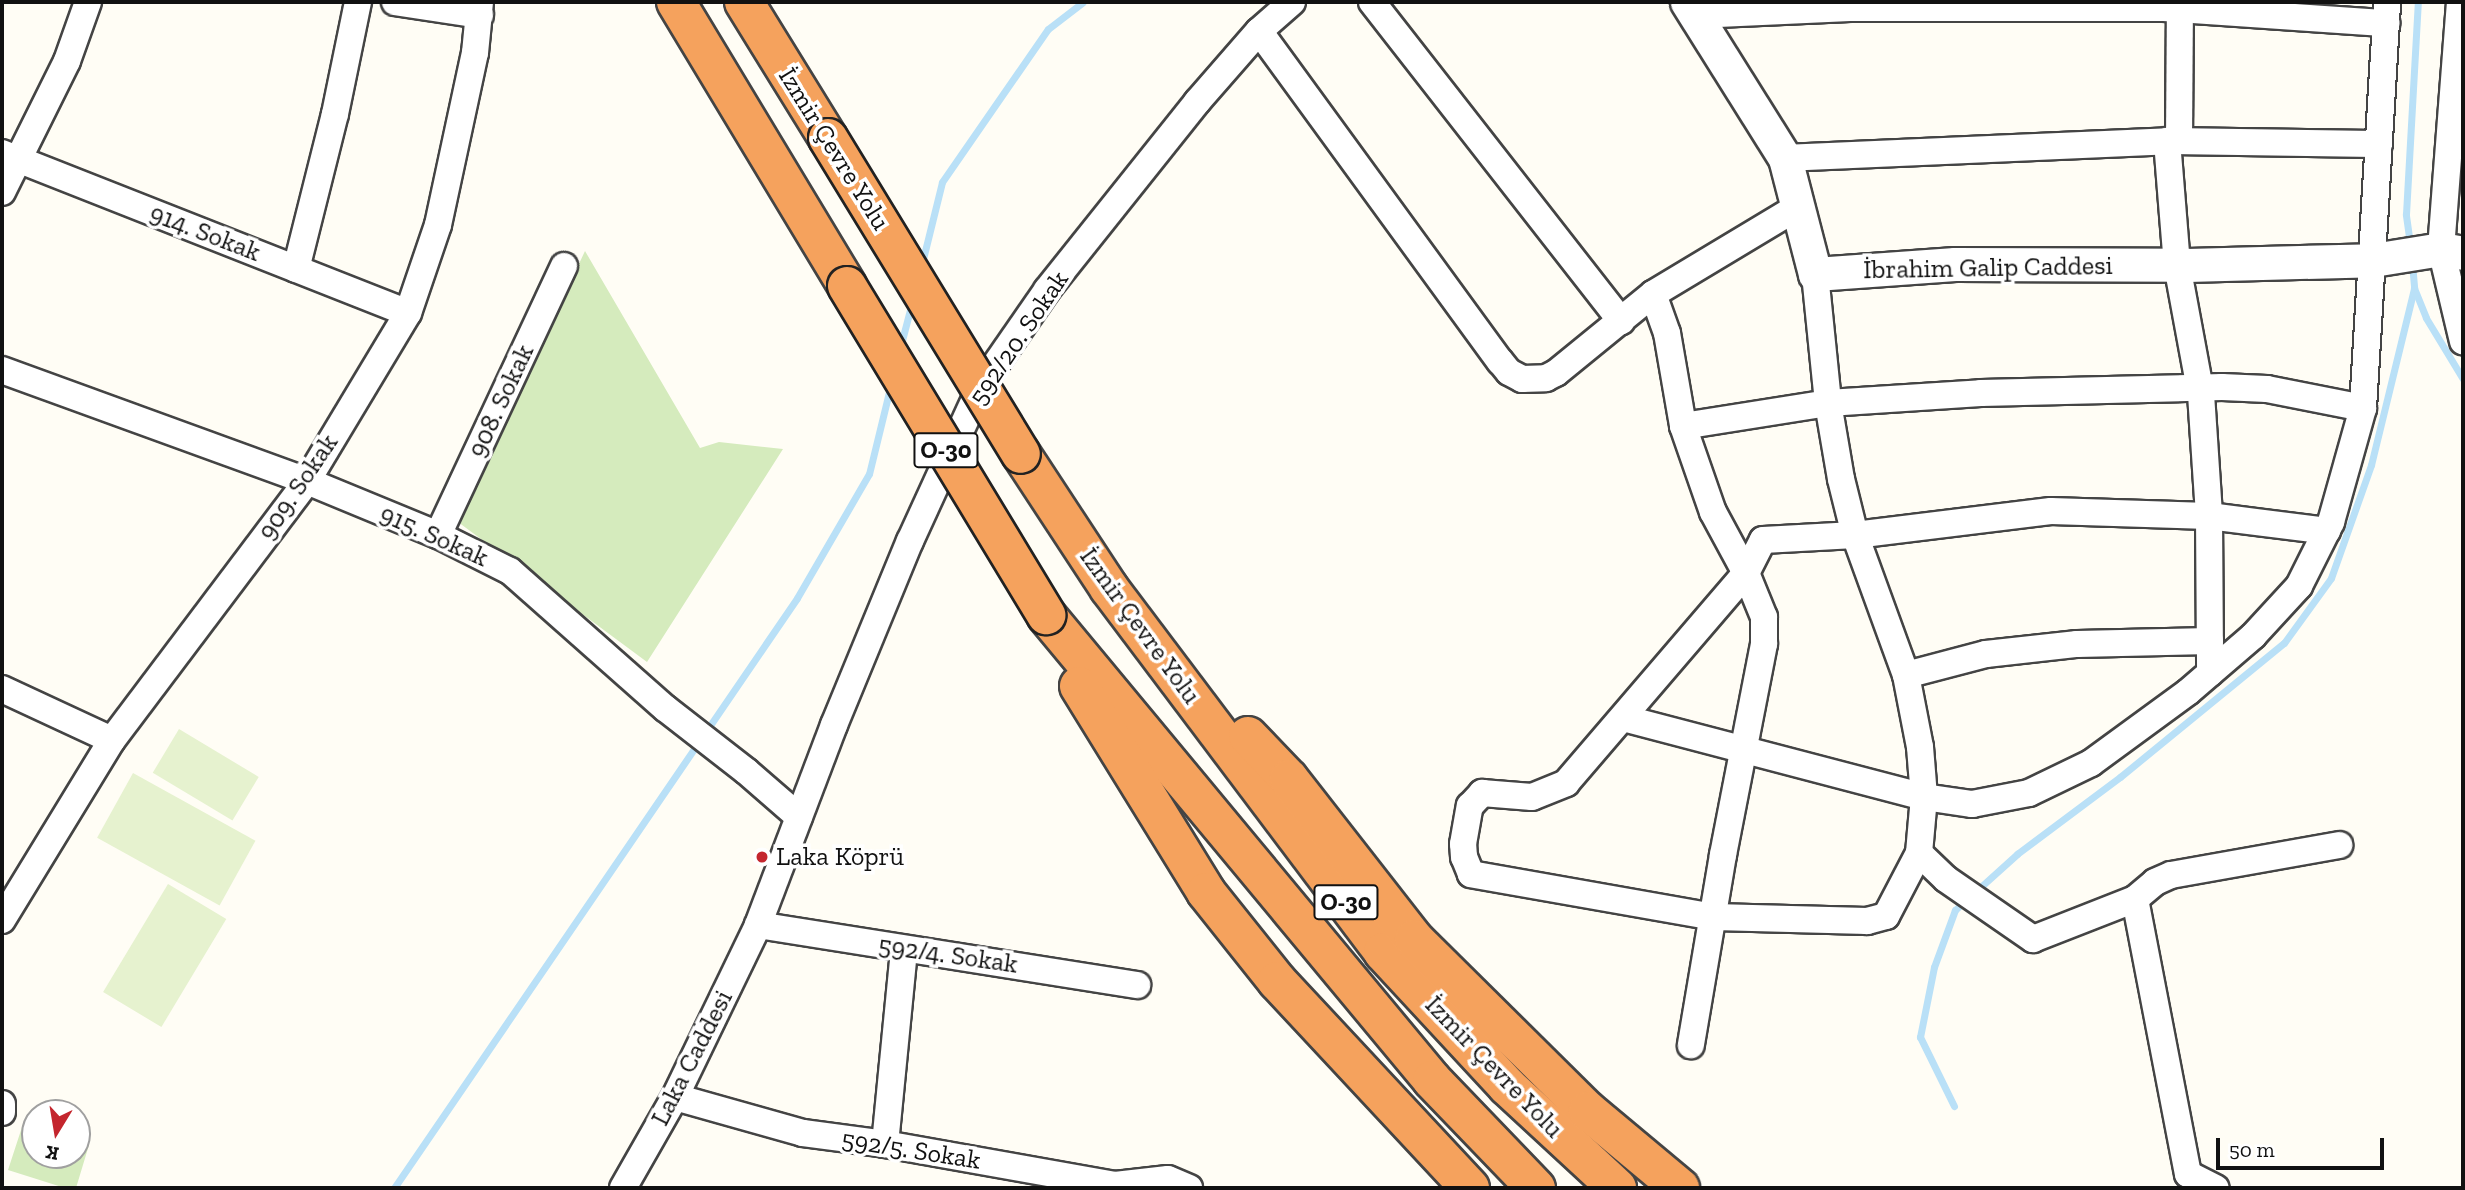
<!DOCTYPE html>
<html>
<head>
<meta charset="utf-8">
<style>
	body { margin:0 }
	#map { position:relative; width:2465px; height:1190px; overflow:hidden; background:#fffdf5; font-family:"Zilla Slab",serif }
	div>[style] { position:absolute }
	.green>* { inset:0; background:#d5ebbd }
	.pitch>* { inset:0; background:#e6f2cf; transform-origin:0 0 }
	.stream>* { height:7px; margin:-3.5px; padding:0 3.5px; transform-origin:3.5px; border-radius:3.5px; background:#b9e0f7 }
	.roads { filter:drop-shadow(2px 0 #444) drop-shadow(-2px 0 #444) drop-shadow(0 2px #444) drop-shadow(0 -2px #444) }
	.minor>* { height:26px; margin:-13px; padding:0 13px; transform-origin:13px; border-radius:13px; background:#fff }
	.tertiary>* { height:33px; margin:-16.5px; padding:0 16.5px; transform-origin:16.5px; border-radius:16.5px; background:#fff }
	.motorway>* { height:38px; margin:-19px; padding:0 19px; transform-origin:19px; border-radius:19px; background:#f5a25d }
	.bridges { filter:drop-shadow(2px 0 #222) drop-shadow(-2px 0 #222) drop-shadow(0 2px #222) drop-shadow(0 -2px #222) }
	.motorway-bridge>* { height:38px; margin:-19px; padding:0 19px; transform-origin:19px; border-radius:19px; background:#f5a25d }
	.dots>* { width:19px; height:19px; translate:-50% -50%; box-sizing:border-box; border:4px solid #fff; border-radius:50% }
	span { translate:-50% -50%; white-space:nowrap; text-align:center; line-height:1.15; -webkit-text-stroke:7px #fff; paint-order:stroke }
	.shield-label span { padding:2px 5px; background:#fff; border:2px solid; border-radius:5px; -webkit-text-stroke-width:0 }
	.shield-label { font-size:24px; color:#111; font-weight:700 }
	.street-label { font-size:26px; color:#111 }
	.poi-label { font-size:26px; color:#111 }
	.left { translate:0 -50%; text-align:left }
	.frame { position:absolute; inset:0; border:4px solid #111; pointer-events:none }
	.north { position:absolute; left:21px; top:1099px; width:70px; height:70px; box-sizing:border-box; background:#fff; border:2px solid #a0a0a0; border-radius:50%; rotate:191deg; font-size:19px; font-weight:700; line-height:28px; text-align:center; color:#111 }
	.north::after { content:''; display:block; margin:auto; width:24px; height:32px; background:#c4262e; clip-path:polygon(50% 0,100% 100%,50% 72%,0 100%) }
	.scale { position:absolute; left:2216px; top:1138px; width:168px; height:32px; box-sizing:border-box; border:4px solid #111; border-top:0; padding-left:9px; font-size:21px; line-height:24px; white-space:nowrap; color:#111; -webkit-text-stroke:5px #fff; paint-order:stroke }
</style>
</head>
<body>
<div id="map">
	<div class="green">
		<i style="clip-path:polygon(585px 251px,700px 448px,719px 442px,783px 449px,647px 662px,458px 522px)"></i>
		<i style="clip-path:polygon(23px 1124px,35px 1128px,35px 1155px,77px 1155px,77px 1141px,89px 1145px,76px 1188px,65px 1188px,8px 1170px)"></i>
	</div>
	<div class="pitch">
		<i style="left:179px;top:729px;width:93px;height:51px;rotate:31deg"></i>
		<i style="left:133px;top:773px;width:140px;height:74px;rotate:29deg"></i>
		<i style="left:168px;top:884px;width:68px;height:126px;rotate:31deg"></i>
	</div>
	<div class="stream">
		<i style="left:2410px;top:244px;width:30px;rotate:-98deg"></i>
		<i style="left:2406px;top:214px;width:212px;rotate:-86.8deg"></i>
		<i style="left:922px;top:263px;width:83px;rotate:-76.1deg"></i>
		<i style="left:942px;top:182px;width:186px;rotate:-55.3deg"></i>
		<i style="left:1048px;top:29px;width:44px;rotate:-37.6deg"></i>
		<i style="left:2412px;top:263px;width:25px;rotate:85deg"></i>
		<i style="left:2414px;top:288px;width:32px;rotate:68deg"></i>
		<i style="left:2426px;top:318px;width:71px;rotate:58.8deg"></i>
		<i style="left:900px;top:348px;width:48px;rotate:-75.4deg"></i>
		<i style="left:1975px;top:892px;width:57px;rotate:-42.1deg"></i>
		<i style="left:2017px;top:854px;width:129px;rotate:-36.8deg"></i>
		<i style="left:2120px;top:777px;width:212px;rotate:-39.3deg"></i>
		<i style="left:2284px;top:643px;width:80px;rotate:-54.1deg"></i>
		<i style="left:2331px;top:578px;width:120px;rotate:-70.5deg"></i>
		<i style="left:2371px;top:465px;width:182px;rotate:-76.3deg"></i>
		<i style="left:1954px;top:1106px;width:77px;rotate:-116.2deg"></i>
		<i style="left:1920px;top:1037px;width:71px;rotate:-78.7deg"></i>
		<i style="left:1934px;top:967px;width:61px;rotate:-69.8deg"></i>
		<i style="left:1955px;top:910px;width:15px;rotate:-42deg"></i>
		<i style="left:394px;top:1188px;width:714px;rotate:-55.66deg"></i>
		<i style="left:797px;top:598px;width:143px;rotate:-59.9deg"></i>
		<i style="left:869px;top:474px;width:93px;rotate:-76.3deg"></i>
	</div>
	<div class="roads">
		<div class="minor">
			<i style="left:395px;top:2px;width:86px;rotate:8.7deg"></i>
			<i style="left:1372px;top:2px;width:405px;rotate:52deg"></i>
			<i style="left:2460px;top:2px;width:248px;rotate:94.4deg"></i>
			<i style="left:2441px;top:249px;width:95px;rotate:76.6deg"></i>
			<i style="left:1850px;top:8px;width:314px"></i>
			<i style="left:2164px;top:8px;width:223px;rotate:3.9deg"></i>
			<i style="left:1696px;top:15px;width:154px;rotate:-2.6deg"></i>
			<i style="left:1850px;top:8px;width:6px;rotate:-90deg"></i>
			<i style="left:1259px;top:31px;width:409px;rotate:53.9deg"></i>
			<i style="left:1500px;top:361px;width:14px;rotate:51deg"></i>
			<i style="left:1509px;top:372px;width:15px;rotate:28deg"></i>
			<i style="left:1522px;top:379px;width:24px;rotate:-2deg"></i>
			<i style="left:1546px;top:378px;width:11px;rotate:-27deg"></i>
			<i style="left:1556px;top:373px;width:125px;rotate:-39.2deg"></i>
			<i style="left:1653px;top:294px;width:167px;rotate:-31deg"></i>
			<i style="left:2167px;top:141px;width:212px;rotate:0.8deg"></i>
			<i style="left:2179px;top:141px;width:132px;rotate:-89.6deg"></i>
			<i style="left:2px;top:153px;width:436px;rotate:21.5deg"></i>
			<i style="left:1785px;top:158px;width:382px;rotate:-2.5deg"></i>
			<i style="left:2167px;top:141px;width:124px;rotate:85.4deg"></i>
			<i style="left:2177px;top:265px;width:131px;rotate:79.5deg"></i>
			<i style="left:2201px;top:394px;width:122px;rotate:86.2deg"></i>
			<i style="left:2209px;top:516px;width:157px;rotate:89.6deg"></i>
			<i style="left:2px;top:192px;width:146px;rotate:-63.6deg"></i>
			<i style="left:67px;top:61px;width:63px;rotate:-70.4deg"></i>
			<i style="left:296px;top:269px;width:160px;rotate:-75.9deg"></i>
			<i style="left:335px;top:114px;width:114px;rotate:-78.4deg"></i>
			<i style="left:1815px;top:274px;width:130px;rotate:84.2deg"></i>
			<i style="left:1828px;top:403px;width:77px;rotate:80.3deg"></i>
			<i style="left:1841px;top:479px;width:58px;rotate:76deg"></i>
			<i style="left:1855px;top:535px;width:149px;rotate:70deg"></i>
			<i style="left:1906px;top:675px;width:73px;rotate:79deg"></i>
			<i style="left:1920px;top:747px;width:50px;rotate:85.4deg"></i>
			<i style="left:1924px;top:797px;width:56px;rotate:95.1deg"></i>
			<i style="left:1919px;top:853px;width:37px;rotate:44deg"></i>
			<i style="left:1946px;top:879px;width:106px;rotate:34.6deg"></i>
			<i style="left:2033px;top:939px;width:110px;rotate:-21.4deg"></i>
			<i style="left:2135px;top:899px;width:26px;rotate:-40deg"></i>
			<i style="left:2155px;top:882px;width:17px;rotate:-24deg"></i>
			<i style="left:2171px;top:875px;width:171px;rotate:-10.1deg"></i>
			<i style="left:1653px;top:294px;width:41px;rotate:70.3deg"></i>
			<i style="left:1667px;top:333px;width:94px;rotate:80.2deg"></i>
			<i style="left:1683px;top:426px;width:91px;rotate:70.8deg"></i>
			<i style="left:1713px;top:512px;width:69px;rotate:61.6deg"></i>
			<i style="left:1746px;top:573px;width:48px;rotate:67.8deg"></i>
			<i style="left:1764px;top:617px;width:27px;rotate:90deg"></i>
			<i style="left:1764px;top:644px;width:215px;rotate:101deg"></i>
			<i style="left:1723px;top:855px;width:193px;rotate:99.6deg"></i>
			<i style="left:2px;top:370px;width:325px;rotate:20deg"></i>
			<i style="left:307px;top:481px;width:142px;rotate:22.4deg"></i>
			<i style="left:438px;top:535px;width:80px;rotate:26.6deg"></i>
			<i style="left:510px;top:571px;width:207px;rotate:41.5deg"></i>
			<i style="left:665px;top:708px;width:103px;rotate:37.9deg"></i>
			<i style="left:746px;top:771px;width:70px;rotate:41deg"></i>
			<i style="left:1683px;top:426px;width:147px;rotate:-9deg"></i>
			<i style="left:1828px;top:403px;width:153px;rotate:-3.7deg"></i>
			<i style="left:1981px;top:393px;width:241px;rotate:-1.4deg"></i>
			<i style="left:2222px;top:387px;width:45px;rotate:2.5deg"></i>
			<i style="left:2267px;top:389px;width:98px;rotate:11.2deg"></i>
			<i style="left:438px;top:535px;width:297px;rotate:-64.9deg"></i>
			<i style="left:1906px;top:675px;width:83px;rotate:-14.7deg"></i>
			<i style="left:1986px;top:654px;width:92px;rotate:-6.3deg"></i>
			<i style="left:2077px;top:644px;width:133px;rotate:-1.3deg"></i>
			<i style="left:2px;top:689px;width:121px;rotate:24.9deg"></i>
			<i style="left:1623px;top:718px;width:311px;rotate:14.7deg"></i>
			<i style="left:1924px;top:797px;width:49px;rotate:8.3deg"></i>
			<i style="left:1972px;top:804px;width:58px;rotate:-10.9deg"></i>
			<i style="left:2029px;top:793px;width:69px;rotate:-25.8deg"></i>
			<i style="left:2091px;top:763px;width:120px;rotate:-36.2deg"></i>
			<i style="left:2188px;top:692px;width:86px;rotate:-40.7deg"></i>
			<i style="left:2253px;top:636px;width:68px;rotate:-47.4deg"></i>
			<i style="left:2299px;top:586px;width:72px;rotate:-63.4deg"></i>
			<i style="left:2331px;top:522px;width:118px;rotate:-74.3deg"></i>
			<i style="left:2363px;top:408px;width:407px;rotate:-86.6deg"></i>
			<i style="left:1919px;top:853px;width:71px;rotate:117.6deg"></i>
			<i style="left:1886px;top:916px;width:20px;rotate:165deg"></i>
			<i style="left:1867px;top:921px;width:153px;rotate:-178.5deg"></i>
			<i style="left:1714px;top:917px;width:247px;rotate:-170deg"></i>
			<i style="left:1471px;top:874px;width:18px;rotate:-112deg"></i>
			<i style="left:1464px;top:857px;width:13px;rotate:-94deg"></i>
			<i style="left:1463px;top:844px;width:39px;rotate:-80deg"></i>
			<i style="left:1470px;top:806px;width:18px;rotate:-47deg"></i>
			<i style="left:1482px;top:793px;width:50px;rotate:4.6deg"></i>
			<i style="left:1532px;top:797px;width:37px;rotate:-22deg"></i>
			<i style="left:1566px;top:783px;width:277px;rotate:-49.4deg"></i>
			<i style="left:1746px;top:573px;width:37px;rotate:-63deg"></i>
			<i style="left:1763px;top:540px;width:92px;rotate:-3.1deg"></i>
			<i style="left:1855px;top:535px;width:197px;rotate:-7deg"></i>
			<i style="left:2051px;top:511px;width:158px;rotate:1.8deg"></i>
			<i style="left:2209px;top:516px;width:119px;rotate:7.2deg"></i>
			<i style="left:2135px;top:899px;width:280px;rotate:79.1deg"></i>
			<i style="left:2188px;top:1174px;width:31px;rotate:27deg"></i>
			<i style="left:2px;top:920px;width:211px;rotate:-58.6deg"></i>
			<i style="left:112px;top:740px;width:324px;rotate:-53deg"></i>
			<i style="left:307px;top:481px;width:196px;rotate:-59deg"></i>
			<i style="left:408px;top:313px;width:93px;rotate:-71.2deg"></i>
			<i style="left:438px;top:225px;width:176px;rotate:-77.9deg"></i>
			<i style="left:475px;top:53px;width:51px;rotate:-84.4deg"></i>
			<i style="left:758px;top:925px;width:384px;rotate:9deg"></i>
			<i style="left:675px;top:1097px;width:133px;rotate:15.7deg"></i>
			<i style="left:803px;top:1133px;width:83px;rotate:7.6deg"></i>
			<i style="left:885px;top:1144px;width:234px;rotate:10.1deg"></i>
			<i style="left:1115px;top:1185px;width:53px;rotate:-6.5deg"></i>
			<i style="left:1168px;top:1179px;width:23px;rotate:23deg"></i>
			<i style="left:2px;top:1104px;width:8px;rotate:90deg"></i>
			<i style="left:885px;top:1144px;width:195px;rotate:-84.4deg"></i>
			<i style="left:623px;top:1188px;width:105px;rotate:-60.3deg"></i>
			<i style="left:675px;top:1097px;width:191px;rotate:-64.2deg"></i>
			<i style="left:758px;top:925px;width:214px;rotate:-69.2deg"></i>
			<i style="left:834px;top:725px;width:199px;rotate:-67.6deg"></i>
			<i style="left:910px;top:541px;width:173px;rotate:-65.4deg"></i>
			<i style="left:982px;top:384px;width:114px;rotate:-55.3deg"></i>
			<i style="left:1047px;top:290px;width:241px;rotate:-51.4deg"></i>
			<i style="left:1197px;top:102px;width:94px;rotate:-48.9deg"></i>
			<i style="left:1259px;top:31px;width:44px;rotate:-41.3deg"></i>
		</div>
		<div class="tertiary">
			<i style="left:1687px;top:2px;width:184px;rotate:57.9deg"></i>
			<i style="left:1785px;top:158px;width:120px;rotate:75.5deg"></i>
			<i style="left:1815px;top:274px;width:140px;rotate:-4.1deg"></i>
			<i style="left:1955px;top:264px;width:232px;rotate:0.2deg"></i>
			<i style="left:2187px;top:265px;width:186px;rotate:-1.5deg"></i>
			<i style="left:2373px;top:260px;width:69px;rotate:-9.2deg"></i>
			<i style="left:2441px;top:249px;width:22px;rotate:10deg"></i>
		</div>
		<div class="motorway">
			<i style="left:676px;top:2px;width:332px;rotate:58.9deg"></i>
			<i style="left:744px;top:2px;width:160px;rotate:58.3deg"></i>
			<i style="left:1021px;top:454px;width:160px;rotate:56.7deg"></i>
			<i style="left:1109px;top:588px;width:456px;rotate:53deg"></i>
			<i style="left:1383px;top:952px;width:183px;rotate:47.2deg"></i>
			<i style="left:1507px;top:1086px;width:150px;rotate:42.8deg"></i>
			<i style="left:1046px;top:615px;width:604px;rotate:50.3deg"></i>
			<i style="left:1432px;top:1080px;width:150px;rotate:46.1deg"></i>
			<i style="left:1079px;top:686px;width:242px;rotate:58.3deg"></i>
			<i style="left:1206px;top:892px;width:114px;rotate:51.4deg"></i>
			<i style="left:1277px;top:981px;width:283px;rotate:47deg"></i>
			<i style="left:1248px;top:736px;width:59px;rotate:46.4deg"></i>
			<i style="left:1289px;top:779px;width:203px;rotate:52deg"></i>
			<i style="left:1414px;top:939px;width:245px;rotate:44.7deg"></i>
			<i style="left:1588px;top:1111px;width:120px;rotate:39.9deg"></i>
		</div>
	</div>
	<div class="bridges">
		<div class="motorway-bridge">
			<i style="left:828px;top:138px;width:370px;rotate:58.6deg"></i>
			<i style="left:847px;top:286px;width:385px;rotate:58.8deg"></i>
		</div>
	</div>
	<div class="dots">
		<i style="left:762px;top:857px;background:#c4262e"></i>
	</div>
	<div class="shield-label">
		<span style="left:946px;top:450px">O-30</span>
		<span style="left:1346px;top:902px">O-30</span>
	</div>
	<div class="street-label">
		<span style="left:834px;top:149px;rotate:58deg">İzmir Çevre Yolu</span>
		<span style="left:205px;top:233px;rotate:21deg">914. Sokak</span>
		<span style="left:1988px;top:268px;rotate:-1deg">İbrahim Galip Caddesi</span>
		<span style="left:1019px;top:338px;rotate:-56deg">592/20. Sokak</span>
		<span style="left:501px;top:401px;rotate:-65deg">908. Sokak</span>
		<span style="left:298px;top:487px;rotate:-56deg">909. Sokak</span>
		<span style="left:434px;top:536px;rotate:24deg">915. Sokak</span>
		<span style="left:1140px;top:626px;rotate:54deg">İzmir Çevre Yolu</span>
		<span style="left:948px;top:955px;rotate:8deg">592/4. Sokak</span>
		<span style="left:692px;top:1058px;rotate:-63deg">Laka Caddesi</span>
		<span style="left:1494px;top:1067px;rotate:46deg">İzmir Çevre Yolu</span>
		<span style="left:911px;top:1150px;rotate:9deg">592/5. Sokak</span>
	</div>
	<div class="poi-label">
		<span class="left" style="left:776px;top:857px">Laka Köprü</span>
	</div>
	<div class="frame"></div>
	<div class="north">K</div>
	<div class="scale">50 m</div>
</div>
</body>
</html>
